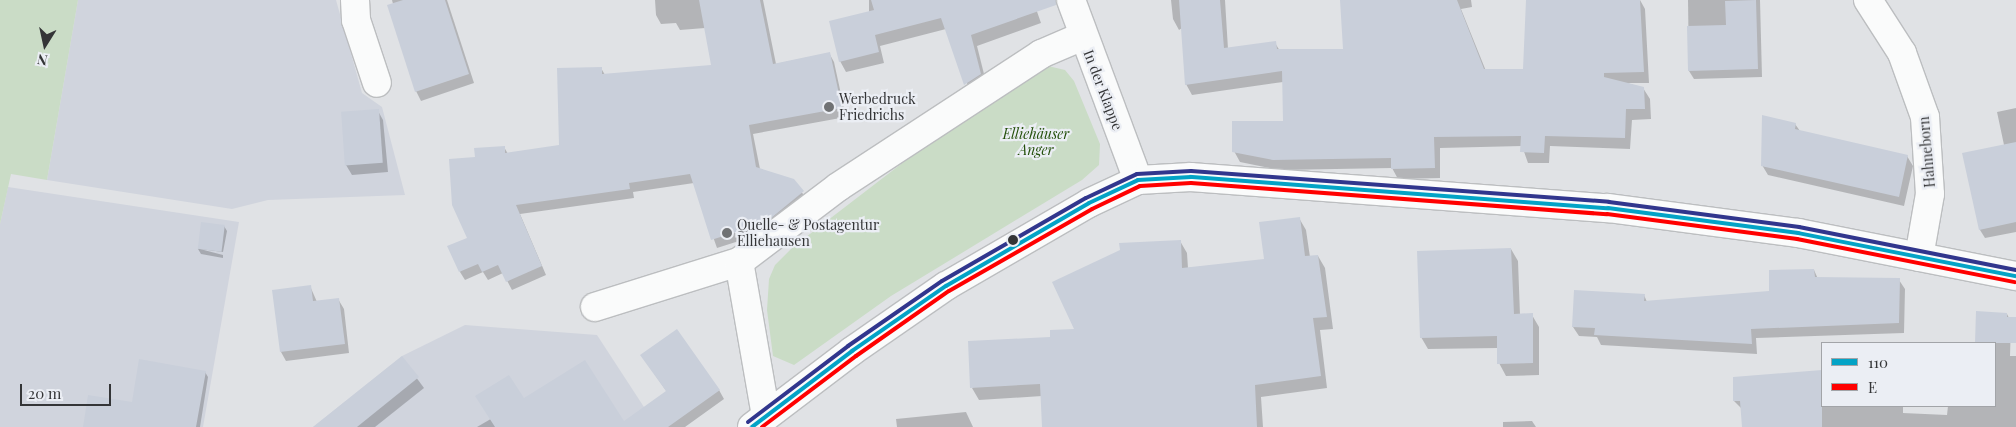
<!DOCTYPE html>
<html>
<head>
<meta charset="utf-8">
<style>
	body { margin:0 }
	#map { position:relative; width:2016px; height:427px; overflow:hidden; background:#e0e2e5; font-family:"Playfair Display",serif }
	div>[style] { position:absolute }
	.built>* { inset:0; background:#d0d4dd }
	.green>* { inset:0; background:#cadcc6 }
	.shadow>* { inset:0; background:#0003 }
	.building>* { inset:0; background:#c9cfda; transform-origin:0 0 }
	.roads { filter:drop-shadow(1px 0 #bcbec0) drop-shadow(-1px 0 #bcbec0) drop-shadow(0 1px #bcbec0) drop-shadow(0 -1px #bcbec0) }
	.minor>* { height:28px; margin:-14px; padding:0 14px; transform-origin:14px; border-radius:14px; background:#fafbfb }
	.bus-1>* { height:4px; margin:-2px; padding:0 2px; transform-origin:2px; border-radius:2px; background:#03a3c6 }
	.bus-2>* { height:4px; margin:-2px; padding:0 2px; transform-origin:2px; border-radius:2px; background:#f00 }
	.bus-3>* { height:4px; margin:-2px; padding:0 2px; transform-origin:2px; border-radius:2px; background:#31368d }
	.dots>* { width:14px; height:14px; translate:-50% -50%; box-sizing:border-box; border:2px solid #ebeef4; border-radius:50% }
	span { translate:-50% -50%; white-space:nowrap; text-align:center; line-height:1.15; -webkit-text-stroke:4.5px #ebeef4; paint-order:stroke }
	.street-label { font-size:14px; color:#343537 }
	.poi-label { font-size:14px; color:#343537 }
	.left { translate:0 -50%; text-align:left }
	.park-label { font-size:14px; color:#24500b; font-style:italic }
	.legend { position:absolute; left:1821px; top:342px; width:175px; height:65px; box-sizing:border-box; background:#ebeef4; border:1px solid #a2a4a8; margin:0; padding:6px 9px; list-style:none; font-size:15px; color:#343537 }
	.legend li { display:flex; align-items:center; gap:10px; height:25px }
	.legend b { width:25px; border:1px solid #a2a4a8 }
	.north { position:absolute; left:20px; top:20px; width:50px; height:50px; -webkit-text-stroke:4px #ebeef4; paint-order:stroke; rotate:190deg; font-size:14px; font-weight:700; line-height:20px; text-align:center; color:#343537 }
	.north::after { content:''; display:block; margin:auto; width:18px; height:22px; background:#343537; clip-path:polygon(50% 0,100% 100%,50% 72%,0 100%) }
	.scale { position:absolute; left:20px; top:384px; width:91px; height:22px; box-sizing:border-box; border:2px solid #343537; border-top:0; padding-left:6px; font-size:15px; line-height:18px; white-space:nowrap; color:#343537; -webkit-text-stroke:4px #ebeef4; paint-order:stroke }
</style>
</head>
<body>
<div id="map">
	<div class="built">
		<i style="clip-path:polygon(78px 0,336px 0,362px 93px,382px 107px,405px 195px,268px 200px,232px 209px,47px 180px)"></i>
		<i style="clip-path:polygon(8px 187px,239px 222px,203px 427px,0 427px,0 224px)"></i>
		<i style="clip-path:polygon(465px 325px,597px 335px,657px 427px,313px 427px,402px 356px)"></i>
	</div>
	<div class="green">
		<i style="clip-path:polygon(0 0,78px 0,47px 180px,11px 174px,0 224px)"></i>
		<i style="clip-path:polygon(1048px 66px,1065px 70px,1074px 81px,1100px 144px,1099px 165px,1082px 180px,891px 296px,794px 365px,773px 356px,767px 310px,769px 279px,775px 265px,793px 247px,905px 161px)"></i>
	</div>
	<div class="shadow">
		<i style="clip-path:polygon(392px 0,447px 0,474px 83px,421px 101px,416px 91px)"></i>
		<i style="clip-path:polygon(655px 0,763px 0,776px 64px,829px 53px,834px 62px,846px 117px,753px 134px,760px 169px,793px 180px,808px 201px,770px 231px,717px 248px,694px 183px,633px 192px,634px 198px,520px 214px,546px 275px,512px 290px,503px 273px,488px 280px,483px 272px,465px 280px,460px 272px,469px 238px,476px 158px,504px 147px,508px 154px,560px 147px,601px 68px,605px 75px,712px 66px,705px 28px,680px 30px,676px 23px,661px 24px,656px 15px)"></i>
		<i style="clip-path:polygon(869px 0,1033px 0,1041px 23px,977px 46px,987px 86px,972px 96px,946px 29px,880px 46px,884px 63px,846px 72px,840px 61px,869px 13px)"></i>
		<i style="clip-path:polygon(1171px 0,1225px 0,1228px 49px,1275px 43px,1280px 51px,1345px 50px,1341px 0,1471px 0,1472px 7px,1461px 9px,1486px 71px,1524px 70px,1527px 0,1640px 0,1645px 9px,1649px 83px,1627px 83px,1643px 88px,1650px 99px,1651px 119px,1632px 120px,1630px 149px,1550px 146px,1549px 163px,1528px 163px,1522px 146px,1440px 148px,1440px 178px,1398px 179px,1392px 168px,1280px 170px,1240px 162px,1234px 151px,1284px 123px,1283px 82px,1192px 95px,1186px 84px,1182px 28px,1179px 30px,1173px 19px)"></i>
		<i style="clip-path:polygon(1688px 0,1760px 0,1762px 77px,1694px 79px,1689px 71px)"></i>
		<i style="clip-path:polygon(2016px 108px,2016px 232px,1985px 238px,1980px 230px,2004px 145px,1997px 112px)"></i>
		<i style="clip-path:polygon(378px 111px,383px 120px,388px 172px,352px 175px,346px 165px)"></i>
		<i style="clip-path:polygon(1795px 124px,1800px 131px,1907px 156px,1913px 166px,1904px 206px,1768px 175px,1762px 165px)"></i>
		<i style="clip-path:polygon(1299px 218px,1306px 230px,1310px 257px,1318px 256px,1325px 268px,1333px 329px,1320px 330px,1327px 388px,1261px 397px,1263px 427px,1044px 427px,1042px 396px,979px 400px,972px 388px,1051px 338px,1076px 330px,1180px 241px,1187px 253px,1188px 268px,1265px 260px)"></i>
		<i style="clip-path:polygon(224px 226px,227px 231px,223px 252px,200px 249px,223px 255px,223px 258px,201px 254px,198px 249px)"></i>
		<i style="clip-path:polygon(1511px 249px,1518px 261px,1520px 315px,1532px 315px,1539px 327px,1539px 375px,1506px 376px,1499px 363px,1498px 348px,1428px 349px,1421px 337px)"></i>
		<i style="clip-path:polygon(1814px 270px,1818px 279px,1899px 280px,1905px 289px,1904px 333px,1756px 338px,1757px 354px,1601px 345px,1597px 337px,1579px 336px,1573px 327px,1644px 295px,1647px 302px,1771px 292px)"></i>
		<i style="clip-path:polygon(310px 286px,317px 302px,338px 299px,344px 309px,349px 353px,286px 361px,281px 352px)"></i>
		<i style="clip-path:polygon(1977px 313px,2007px 314px,2011px 322px,2010px 356px,2016px 356px,2016px 427px,1743px 427px,1742px 409px,1734px 401px,1735px 378px,1822px 372px,1822px 406px,1903px 406px,1903px 413px,1947px 415px,1948px 406px,1995px 406px,1995px 343px,1976px 343px)"></i>
		<i style="clip-path:polygon(642px 356px,719px 390px,724px 399px,685px 427px,661px 427px,667px 392px)"></i>
		<i style="clip-path:polygon(402px 358px,424px 388px,375px 427px,315px 427px)"></i>
		<i style="clip-path:polygon(205px 372px,208px 377px,200px 427px,84px 427px)"></i>
		<i style="clip-path:polygon(523px 400px,626px 427px,477px 427px)"></i>
		<i style="clip-path:polygon(966px 412px,973px 427px,897px 427px,896px 419px)"></i>
		<i style="clip-path:polygon(1532px 421px,1536px 427px,1503px 427px,1503px 422px)"></i>
	</div>
	<div class="building">
		<i style="clip-path:polygon(403px 0,445px 0,469px 74px,415px 92px,387px 5px)"></i>
		<i style="clip-path:polygon(699px 0,760px 0,773px 64px,830px 52px,842px 108px,749px 125px,756px 167px,794px 179px,804px 191px,765px 223px,711px 240px,690px 174px,629px 183px,630px 189px,516px 205px,542px 266px,506px 282px,498px 265px,482px 272px,478px 264px,459px 272px,447px 246px,467px 238px,452px 205px,449px 159px,475px 157px,474px 148px,505px 146px,505px 153px,559px 145px,557px 68px,602px 67px,602px 74px,711px 65px)"></i>
		<i style="clip-path:polygon(871px 0,1056px 0,1056px 5px,971px 35px,981px 74px,964px 85px,941px 18px,875px 35px,879px 52px,839px 62px,829px 21px,874px 10px)"></i>
		<i style="clip-path:polygon(1179px 0,1220px 0,1224px 48px,1276px 41px,1277px 49px,1343px 49px,1340px 0,1457px 0,1484px 69px,1523px 69px,1526px 0,1640px 0,1644px 72px,1604px 73px,1604px 77px,1644px 87px,1645px 109px,1626px 109px,1625px 138px,1545px 136px,1544px 153px,1520px 152px,1521px 136px,1434px 137px,1435px 168px,1391px 169px,1391px 158px,1273px 160px,1232px 152px,1232px 121px,1283px 121px,1282px 71px,1185px 85px)"></i>
		<i style="clip-path:polygon(1756px 0,1758px 69px,1688px 71px,1687px 26px,1726px 25px,1725px 1px)"></i>
		<i style="left:379px;top:109px;width:54px;height:38px;rotate:86deg"></i>
		<i style="clip-path:polygon(1762px 115px,1796px 123px,1795px 129px,1908px 155px,1899px 197px,1761px 166px)"></i>
		<i style="clip-path:polygon(2016px 142px,2016px 222px,1979px 230px,1962px 153px)"></i>
		<i style="clip-path:polygon(1300px 217px,1305px 256px,1318px 255px,1327px 317px,1313px 318px,1321px 376px,1255px 385px,1257px 427px,1042px 427px,1040px 384px,970px 388px,968px 341px,1050px 337px,1050px 330px,1074px 329px,1052px 282px,1120px 250px,1119px 243px,1181px 240px,1182px 268px,1264px 259px,1259px 222px)"></i>
		<i style="left:201px;top:222px;width:24px;height:27px;rotate:7deg"></i>
		<i style="clip-path:polygon(1511px 248px,1514px 314px,1533px 313px,1533px 363px,1497px 364px,1497px 336px,1420px 338px,1417px 251px)"></i>
		<i style="clip-path:polygon(1814px 269px,1815px 277px,1900px 278px,1899px 323px,1751px 329px,1752px 344px,1594px 335px,1595px 328px,1572px 327px,1574px 290px,1645px 294px,1644px 301px,1769px 291px,1769px 270px)"></i>
		<i style="clip-path:polygon(311px 285px,313px 301px,339px 298px,345px 344px,280px 352px,272px 290px)"></i>
		<i style="clip-path:polygon(1976px 311px,2007px 313px,2007px 317px,2016px 317px,2016px 343px,1975px 343px)"></i>
		<i style="clip-path:polygon(677px 329px,720px 390px,668px 427px,495px 427px,475px 396px,509px 375px,524px 398px,585px 360px,624px 421px,666px 391px,640px 355px)"></i>
		<i style="clip-path:polygon(402px 356px,419px 377px,357px 427px,313px 427px)"></i>
		<i style="clip-path:polygon(139px 359px,206px 371px,196px 427px,83px 427px,88px 395px,132px 402px)"></i>
		<i style="clip-path:polygon(1822px 370px,1822px 427px,1742px 427px,1740px 401px,1733px 401px,1733px 377px)"></i>
	</div>
	<div class="roads">
		<div class="minor">
			<i style="left:355px;top:0;width:20px;rotate:87deg"></i>
			<i style="left:356px;top:20px;width:66px;rotate:71.6deg"></i>
			<i style="left:1071px;top:0;width:192px;rotate:69.6deg"></i>
			<i style="left:1868px;top:0;width:63px;rotate:57.3deg"></i>
			<i style="left:1902px;top:53px;width:68px;rotate:70.2deg"></i>
			<i style="left:1925px;top:117px;width:77px;rotate:86.3deg"></i>
			<i style="left:1930px;top:194px;width:64px;rotate:99.9deg"></i>
			<i style="left:595px;top:307px;width:151px;rotate:-17.4deg"></i>
			<i style="left:766px;top:416px;width:156px;rotate:-99.9deg"></i>
			<i style="left:739px;top:262px;width:124px;rotate:-37.1deg"></i>
			<i style="left:838px;top:187px;width:243px;rotate:-33.2deg"></i>
			<i style="left:1041px;top:54px;width:46px;rotate:-23.2deg"></i>
			<i style="left:752px;top:427px;width:126px;rotate:-37.2deg"></i>
			<i style="left:852px;top:351px;width:114px;rotate:-34.7deg"></i>
			<i style="left:946px;top:286px;width:165px;rotate:-30.1deg"></i>
			<i style="left:1089px;top:203px;width:54px;rotate:-25.1deg"></i>
			<i style="left:1138px;top:180px;width:53px;rotate:-3.2deg"></i>
			<i style="left:1191px;top:177px;width:418px;rotate:4.3deg"></i>
			<i style="left:1608px;top:208px;width:192px;rotate:7.5deg"></i>
			<i style="left:1798px;top:233px;width:222px;rotate:11.2deg"></i>
		</div>
	</div>
	<div class="bus-1">
		<i style="left:752px;top:427px;width:126px;rotate:-37.2deg"></i>
		<i style="left:852px;top:351px;width:114px;rotate:-34.7deg"></i>
		<i style="left:946px;top:286px;width:165px;rotate:-30.1deg"></i>
		<i style="left:1089px;top:203px;width:54px;rotate:-25.1deg"></i>
		<i style="left:1138px;top:180px;width:53px;rotate:-3.2deg"></i>
		<i style="left:1191px;top:177px;width:418px;rotate:4.3deg"></i>
		<i style="left:1608px;top:208px;width:192px;rotate:7.5deg"></i>
		<i style="left:1798px;top:233px;width:222px;rotate:11.2deg"></i>
	</div>
	<div class="bus-2">
		<i style="left:762px;top:427px;width:118px;rotate:-37.1deg"></i>
		<i style="left:856px;top:356px;width:113px;rotate:-35deg"></i>
		<i style="left:949px;top:291px;width:165px;rotate:-29.8deg"></i>
		<i style="left:1092px;top:209px;width:53px;rotate:-25.6deg"></i>
		<i style="left:1140px;top:186px;width:51px;rotate:-3.4deg"></i>
		<i style="left:1191px;top:183px;width:417px;rotate:4.3deg"></i>
		<i style="left:1607px;top:214px;width:192px;rotate:7.5deg"></i>
		<i style="left:1797px;top:239px;width:222px;rotate:11.2deg"></i>
	</div>
	<div class="bus-3">
		<i style="left:748px;top:422px;width:126px;rotate:-37.2deg"></i>
		<i style="left:848px;top:346px;width:114px;rotate:-34.7deg"></i>
		<i style="left:942px;top:281px;width:166px;rotate:-30deg"></i>
		<i style="left:1086px;top:198px;width:56px;rotate:-25.2deg"></i>
		<i style="left:1137px;top:174px;width:54px;rotate:-3.2deg"></i>
		<i style="left:1191px;top:171px;width:419px;rotate:4.2deg"></i>
		<i style="left:1609px;top:202px;width:192px;rotate:7.5deg"></i>
		<i style="left:1799px;top:227px;width:221px;rotate:11.2deg"></i>
	</div>
	<div class="dots">
		<i style="left:829px;top:107px;background:#707274"></i>
		<i style="left:727px;top:233px;background:#707274"></i>
		<i style="left:1013px;top:240px;background:#343537"></i>
	</div>
	<div class="street-label">
		<span style="left:1103px;top:90px;rotate:69deg">In der Klappe</span>
		<span style="left:1927px;top:152px;rotate:-95deg">Hahneborn</span>
	</div>
	<div class="poi-label">
		<span class="left" style="left:839px;top:107px">Werbedruck<br>Friedrichs</span>
		<span class="left" style="left:737px;top:233px">Quelle- &amp; Postagentur<br>Elliehausen</span>
	</div>
	<div class="park-label">
		<span style="left:1036px;top:142px">Elliehäuser<br>Anger</span>
	</div>
	<ul class="legend">
	<li><b style="height:6px;background:#03a3c6"></b>110</li>
	<li><b style="height:6px;background:#f00"></b>E</li>
	</ul>
	<div class="north">N</div>
	<div class="scale">20 m</div>
</div>
</body>
</html>
